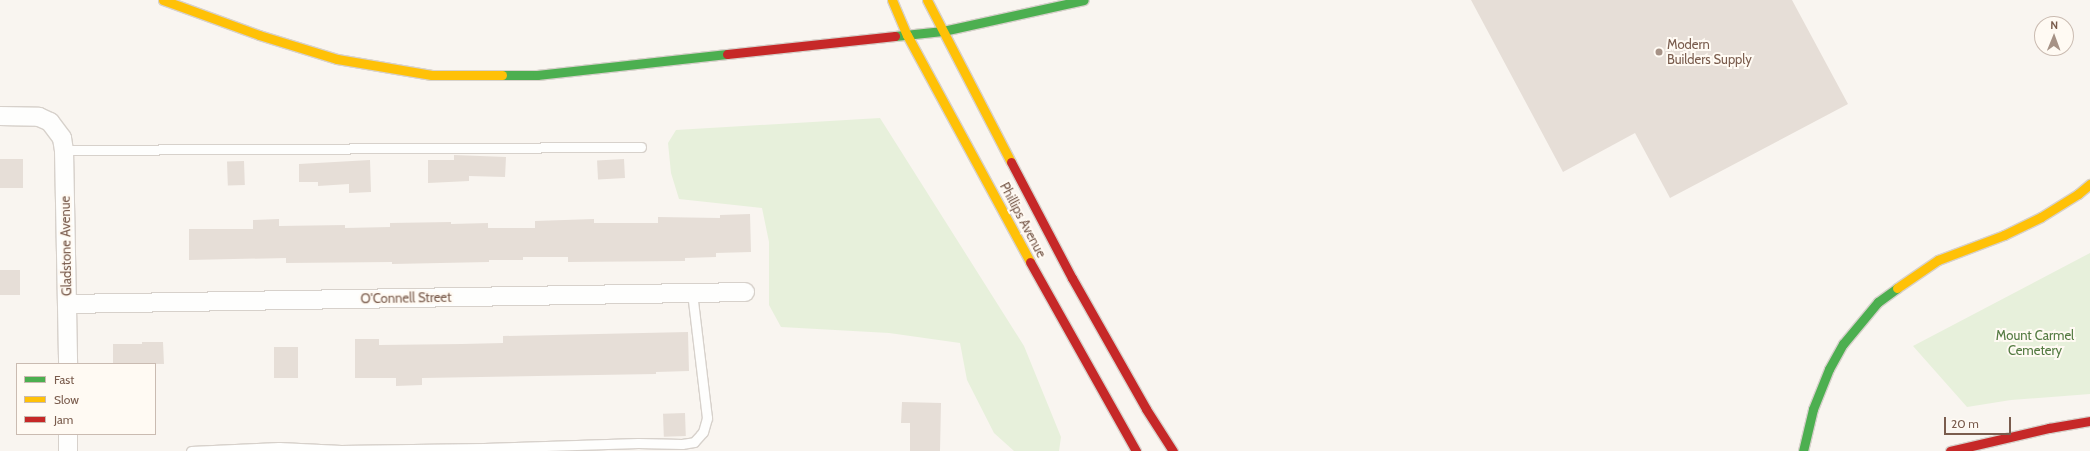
<!DOCTYPE html>
<html>
<head>
<meta charset="utf-8">
<style>
	body { margin:0 }
	#map { position:relative; width:2090px; height:451px; overflow:hidden; background:#f9f5f0; font-family:Cabin,sans-serif }
	div>[style] { position:absolute }
	.green>* { inset:0; background:#e7f0db }
	.building>* { inset:0; background:#e6ded7; transform-origin:0 0 }
	.roads { filter:drop-shadow(1px 0 #d7d1cb) drop-shadow(-1px 0 #d7d1cb) drop-shadow(0 1px #d7d1cb) drop-shadow(0 -1px #d7d1cb) }
	.lane>* { height:9px; margin:-4.5px; padding:0 4.5px; transform-origin:4.5px; border-radius:4.5px; background:#fefefd }
	.street>* { height:18px; margin:-9px; padding:0 9px; transform-origin:9px; border-radius:9px; background:#fefefd }
	.fast>* { height:9px; margin:-4.5px; padding:0 4.5px; transform-origin:4.5px; border-radius:4.5px; background:#4caf50 }
	.slow>* { height:9px; margin:-4.5px; padding:0 4.5px; transform-origin:4.5px; border-radius:4.5px; background:#ffc107 }
	.jam>* { height:9px; margin:-4.5px; padding:0 4.5px; transform-origin:4.5px; border-radius:4.5px; background:#c62828 }
	.dots>* { width:11px; height:11px; translate:-50% -50%; box-sizing:border-box; border:2px solid #fffaf3; border-radius:50% }
	span { translate:-50% -50%; white-space:nowrap; text-align:center; line-height:1.15; -webkit-text-stroke:4px #fffaf3; paint-order:stroke }
	.poi-label { font-size:13px; color:#7a5c4d }
	.left { translate:0 -50%; text-align:left }
	.street-label { font-size:13px; color:#7a5c4d }
	.park-label { font-size:13px; color:#537a41 }
	.legend { position:absolute; left:16px; top:363px; width:140px; height:72px; box-sizing:border-box; background:#fffaf3; border:1px solid #cabbb1; margin:0; padding:5px 7px; list-style:none; font-size:12px; color:#7a5c4d }
	.legend li { display:flex; align-items:center; gap:8px; height:20px }
	.legend b { width:20px; border:1px solid #cabbb1 }
	.north { position:absolute; left:2034px; top:16px; width:40px; height:40px; box-sizing:border-box; background:#fffaf3; border:1px solid #cabbb1; border-radius:50%; rotate:1deg; font-size:11px; font-weight:700; line-height:16px; text-align:center; color:#7a5c4d }
	.north::after { content:''; display:block; margin:auto; width:14px; height:18px; background:#a69286; clip-path:polygon(50% 0,100% 100%,50% 72%,0 100%) }
	.scale { position:absolute; left:1944px; top:417px; width:67px; height:18px; box-sizing:border-box; border:2px solid #7a5c4d; border-top:0; padding-left:5px; font-size:12px; line-height:14px; white-space:nowrap; color:#7a5c4d; -webkit-text-stroke:3px #fffaf3; paint-order:stroke }
</style>
</head>
<body>
<div id="map">
	<div class="green">
		<i style="clip-path:polygon(880px 118px,1024px 346px,1061px 437px,1059px 451px,1014px 451px,994px 433px,967px 380px,960px 343px,889px 333px,781px 327px,769px 305px,769px 242px,762px 208px,679px 199px,671px 173px,668px 143px,676px 130px)"></i>
		<i style="clip-path:polygon(2090px 253px,2090px 394px,2011px 400px,1967px 407px,1913px 346px)"></i>
	</div>
	<div class="building">
		<i style="clip-path:polygon(1471px 0,1792px 0,1848px 104px,1670px 198px,1635px 133px,1563px 172px)"></i>
		<i style="clip-path:polygon(454px 155px,506px 157px,505px 177px,469px 176px,469px 181px,428px 183px,428px 160px,454px 160px)"></i>
		<i style="left:0;top:159px;width:23px;height:29px"></i>
		<i style="left:624px;top:159px;width:19px;height:27px;rotate:87deg"></i>
		<i style="clip-path:polygon(370px 160px,371px 192px,349px 193px,349px 184px,318px 186px,318px 182px,299px 182px,299px 164px)"></i>
		<i style="left:244px;top:161px;width:24px;height:17px;rotate:88deg"></i>
		<i style="clip-path:polygon(750px 214px,751px 252px,716px 253px,716px 257px,685px 258px,685px 261px,568px 262px,568px 257px,523px 257px,523px 260px,489px 260px,489px 262px,392px 264px,392px 262px,286px 263px,286px 258px,189px 260px,189px 229px,253px 229px,253px 220px,279px 219px,279px 226px,345px 225px,345px 228px,390px 227px,390px 223px,451px 222px,451px 224px,488px 223px,488px 228px,535px 228px,535px 221px,594px 219px,594px 223px,658px 223px,658px 217px,720px 218px,720px 215px)"></i>
		<i style="left:0;top:270px;width:20px;height:25px"></i>
		<i style="clip-path:polygon(688px 332px,689px 371px,656px 372px,656px 374px,422px 378px,422px 385px,396px 386px,396px 378px,355px 378px,355px 339px,379px 339px,379px 345px,462px 344px,503px 343px,503px 336px)"></i>
		<i style="clip-path:polygon(142px 342px,163px 342px,164px 364px,113px 364px,113px 344px,142px 344px)"></i>
		<i style="left:274px;top:347px;width:24px;height:31px"></i>
		<i style="clip-path:polygon(902px 402px,941px 403px,940px 451px,910px 451px,910px 423px,901px 423px)"></i>
		<i style="left:685px;top:413px;width:23px;height:22px;rotate:88deg"></i>
	</div>
	<div class="roads">
		<div class="lane">
			<i style="left:64px;top:150px;width:577px;rotate:-0.3deg"></i>
			<i style="left:191px;top:451px;width:88px;rotate:-2.6deg"></i>
			<i style="left:279px;top:447px;width:62px;rotate:2.8deg"></i>
			<i style="left:341px;top:450px;width:143px;rotate:-0.8deg"></i>
			<i style="left:484px;top:448px;width:154px;rotate:-1.9deg"></i>
			<i style="left:638px;top:443px;width:44px;rotate:1.3deg"></i>
			<i style="left:682px;top:444px;width:12px;rotate:-9deg"></i>
			<i style="left:694px;top:442px;width:13px;rotate:-48deg"></i>
			<i style="left:703px;top:432px;width:15px;rotate:-74deg"></i>
			<i style="left:707px;top:418px;width:126px;rotate:-96.8deg"></i>
		</div>
		<div class="street">
			<i style="left:0;top:116px;width:39px;rotate:1deg"></i>
			<i style="left:39px;top:117px;width:12px;rotate:24deg"></i>
			<i style="left:50px;top:122px;width:20px;rotate:53deg"></i>
			<i style="left:62px;top:138px;width:12px;rotate:81deg"></i>
			<i style="left:64px;top:150px;width:214px;rotate:88.9deg"></i>
			<i style="left:67px;top:304px;width:678px;rotate:-1.01deg"></i>
			<i style="left:68px;top:434px;width:17px;rotate:90deg"></i>
		</div>
		<div class="fast">
			<i style="left:895px;top:36px;width:48px;rotate:-5.9deg"></i>
			<i style="left:943px;top:31px;width:144px;rotate:-12.4deg"></i>
			<i style="left:502px;top:75px;width:35px"></i>
			<i style="left:537px;top:75px;width:191px;rotate:-6.3deg"></i>
			<i style="left:1803px;top:451px;width:43px;rotate:-76.6deg"></i>
			<i style="left:1813px;top:409px;width:43px;rotate:-68.2deg"></i>
			<i style="left:1829px;top:369px;width:29px;rotate:-61deg"></i>
			<i style="left:1843px;top:344px;width:55px;rotate:-50.2deg"></i>
			<i style="left:1878px;top:302px;width:24px;rotate:-36deg"></i>
		</div>
		<div class="slow">
			<i style="left:163px;top:0;width:102px;rotate:20deg"></i>
			<i style="left:259px;top:35px;width:82px;rotate:17.1deg"></i>
			<i style="left:337px;top:59px;width:96px;rotate:9.6deg"></i>
			<i style="left:432px;top:75px;width:70px"></i>
			<i style="left:892px;top:0;width:38px;rotate:67deg"></i>
			<i style="left:907px;top:35px;width:258px;rotate:61.5deg"></i>
			<i style="left:927px;top:0;width:182px;rotate:62.6deg"></i>
			<i style="left:1897px;top:288px;width:50px;rotate:-34.3deg"></i>
			<i style="left:1938px;top:260px;width:71px;rotate:-20.7deg"></i>
			<i style="left:2004px;top:235px;width:41px;rotate:-25.9deg"></i>
			<i style="left:2041px;top:217px;width:44px;rotate:-31.9deg"></i>
			<i style="left:2078px;top:194px;width:16px;rotate:-40deg"></i>
		</div>
		<div class="jam">
			<i style="left:727px;top:54px;width:169px;rotate:-6.1deg"></i>
			<i style="left:1011px;top:162px;width:131px;rotate:62.3deg"></i>
			<i style="left:1072px;top:278px;width:150px;rotate:60.5deg"></i>
			<i style="left:1146px;top:409px;width:50px;rotate:57.3deg"></i>
			<i style="left:1030px;top:262px;width:217px;rotate:60.7deg"></i>
			<i style="left:1950px;top:451px;width:102px;rotate:-13.1deg"></i>
			<i style="left:2049px;top:428px;width:42px;rotate:-9.7deg"></i>
		</div>
	</div>
	<div class="dots">
		<i style="left:1659px;top:52px;background:#a69286"></i>
	</div>
	<div class="poi-label">
		<span class="left" style="left:1667px;top:52px">Modern<br>Builders Supply</span>
	</div>
	<div class="street-label">
		<span style="left:1023px;top:220px;rotate:62deg">Phillips Avenue</span>
		<span style="left:66px;top:246px;rotate:-91deg">Gladstone Avenue</span>
		<span style="left:406px;top:298px;rotate:-1deg">O'Connell Street</span>
	</div>
	<div class="park-label">
		<span style="left:2035px;top:343px">Mount Carmel<br>Cemetery</span>
	</div>
	<ul class="legend">
	<li><b style="height:5px;background:#4caf50"></b>Fast</li>
	<li><b style="height:5px;background:#ffc107"></b>Slow</li>
	<li><b style="height:5px;background:#c62828"></b>Jam</li>
	</ul>
	<div class="north">N</div>
	<div class="scale">20 m</div>
</div>
</body>
</html>
